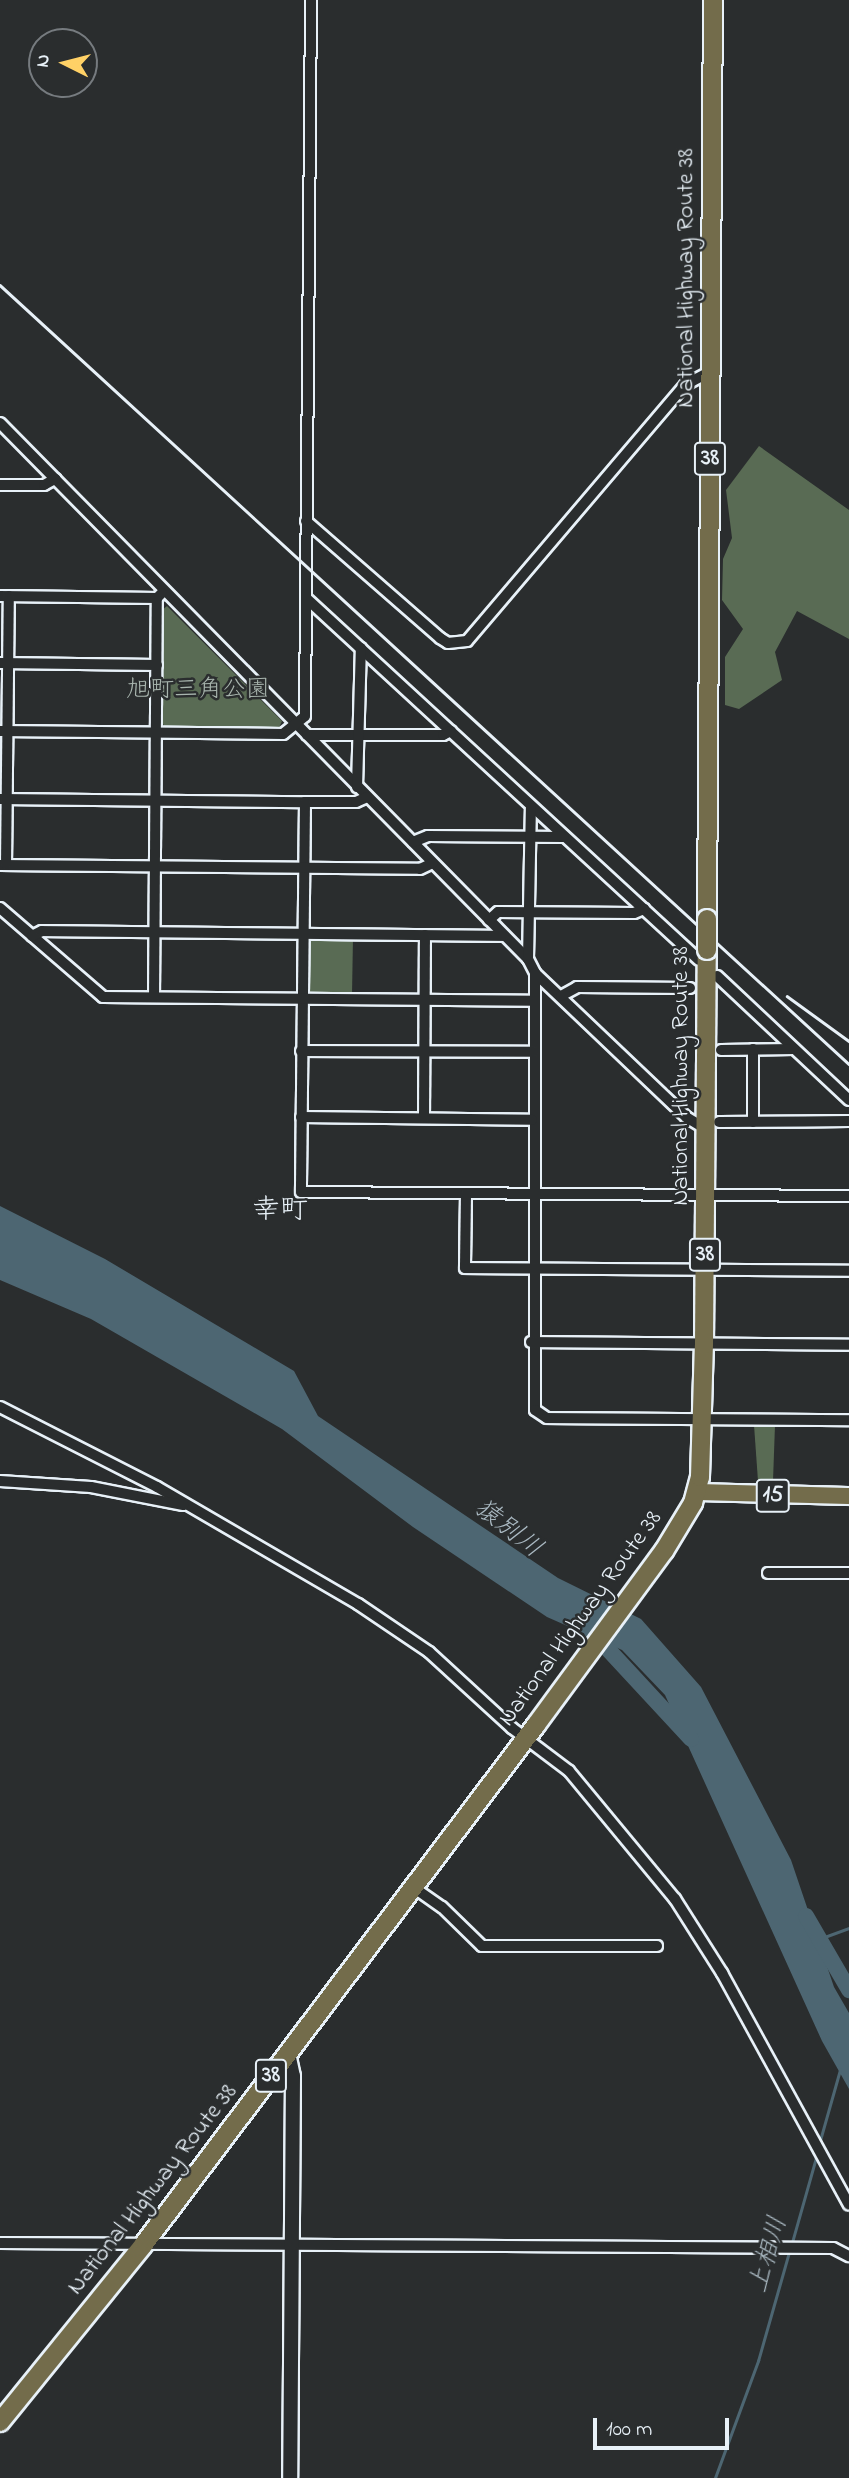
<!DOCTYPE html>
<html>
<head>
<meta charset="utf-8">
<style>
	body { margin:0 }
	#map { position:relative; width:849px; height:2478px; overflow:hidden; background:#2a2d2e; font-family:"Indie Flower","Klee One",sans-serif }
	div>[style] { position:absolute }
	.green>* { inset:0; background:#596b54; transform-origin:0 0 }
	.water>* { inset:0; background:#4d6672 }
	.stream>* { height:2.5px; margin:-1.25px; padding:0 1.25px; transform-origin:1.25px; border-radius:1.25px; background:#4d6672 }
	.river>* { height:16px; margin:-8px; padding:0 8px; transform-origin:8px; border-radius:8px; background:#4d6672 }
	.roads { filter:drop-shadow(2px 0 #e8f1f8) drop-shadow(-2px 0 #e8f1f8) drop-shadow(0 2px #e8f1f8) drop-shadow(0 -2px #e8f1f8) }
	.street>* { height:10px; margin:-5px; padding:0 5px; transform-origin:5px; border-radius:5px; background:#2a2d2e }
	.secondary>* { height:14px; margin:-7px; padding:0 7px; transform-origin:7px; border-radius:7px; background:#2a2d2e }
	.primary>* { height:16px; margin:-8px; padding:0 8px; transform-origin:8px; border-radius:8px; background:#736c4b }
	.highway>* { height:18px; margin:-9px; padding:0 9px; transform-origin:9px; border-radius:9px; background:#736c4b }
	.rail>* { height:2.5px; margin:-1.25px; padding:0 1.25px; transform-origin:1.25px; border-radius:1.25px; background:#e8f1f8 }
	.bridges { filter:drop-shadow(2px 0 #e8f1f8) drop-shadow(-2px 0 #e8f1f8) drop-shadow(0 2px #e8f1f8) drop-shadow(0 -2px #e8f1f8) }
	.highway-bridge>* { height:18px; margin:-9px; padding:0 9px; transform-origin:9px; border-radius:9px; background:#736c4b }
	span { translate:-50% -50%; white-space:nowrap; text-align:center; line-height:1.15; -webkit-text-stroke:5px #2a2d2e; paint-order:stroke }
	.shield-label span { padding:2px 5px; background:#2a2d2e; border:2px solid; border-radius:5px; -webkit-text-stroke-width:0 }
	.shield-label { font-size:23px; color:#e8f1f8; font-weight:700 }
	.street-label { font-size:24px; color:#e8f1f8 }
	.park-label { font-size:24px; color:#a8b5ae }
	.water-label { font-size:26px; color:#aab9c2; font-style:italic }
	.quarter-label { font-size:28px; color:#e8f1f8 }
	.north { position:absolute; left:28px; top:28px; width:70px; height:70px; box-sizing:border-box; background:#2a2d2e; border:2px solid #767b7f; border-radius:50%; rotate:276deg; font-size:19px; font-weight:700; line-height:28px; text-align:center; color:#e8f1f8 }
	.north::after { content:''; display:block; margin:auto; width:24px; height:32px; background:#ffd166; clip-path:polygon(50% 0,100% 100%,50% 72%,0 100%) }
	.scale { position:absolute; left:593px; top:2418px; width:136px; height:32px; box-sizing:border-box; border:4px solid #e8f1f8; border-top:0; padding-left:9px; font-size:21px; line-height:24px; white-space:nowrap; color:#e8f1f8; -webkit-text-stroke:5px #2a2d2e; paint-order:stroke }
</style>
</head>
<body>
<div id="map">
	<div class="green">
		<i style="clip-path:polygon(759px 446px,849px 510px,849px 639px,797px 611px,775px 652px,782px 680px,739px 709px,725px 705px,725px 657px,743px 629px,722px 600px,723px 559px,732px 538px,726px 490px)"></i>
		<i style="clip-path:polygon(167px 606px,282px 721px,278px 730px,166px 728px,160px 720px,161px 611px)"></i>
		<i style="left:307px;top:937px;width:46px;height:56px;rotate:1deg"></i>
		<i style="clip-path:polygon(754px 1425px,775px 1425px,773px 1481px,758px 1481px)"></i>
	</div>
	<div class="water">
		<i style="clip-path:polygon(0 1206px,105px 1259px,294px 1371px,318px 1416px,558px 1578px,641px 1619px,701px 1687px,791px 1860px,834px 1987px,849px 2013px,849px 2089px,822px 2041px,665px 1695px,622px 1650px,547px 1617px,413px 1527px,282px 1429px,91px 1319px,0 1280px)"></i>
	</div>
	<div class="stream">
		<i style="left:819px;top:1939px;width:32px;rotate:-20deg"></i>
		<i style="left:819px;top:2144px;width:77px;rotate:-74.2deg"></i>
		<i style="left:791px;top:2246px;width:96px;rotate:-74.2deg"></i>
		<i style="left:715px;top:2478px;width:125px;rotate:-69.8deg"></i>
		<i style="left:758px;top:2361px;width:113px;rotate:-74.1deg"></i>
	</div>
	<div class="river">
		<i style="left:592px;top:1632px;width:146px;rotate:47.2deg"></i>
		<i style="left:806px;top:1916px;width:86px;rotate:59.8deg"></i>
	</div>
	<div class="roads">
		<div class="street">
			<i style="left:0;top:423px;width:752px;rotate:45.43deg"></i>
			<i style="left:528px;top:959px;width:16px;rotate:63deg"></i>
			<i style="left:535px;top:973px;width:209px;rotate:43.6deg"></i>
			<i style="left:686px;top:1117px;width:23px;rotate:31deg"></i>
			<i style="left:0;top:485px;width:44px"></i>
			<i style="left:44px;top:485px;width:13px;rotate:-29deg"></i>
			<i style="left:306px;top:521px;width:178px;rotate:41.1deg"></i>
			<i style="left:440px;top:638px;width:9px;rotate:32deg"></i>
			<i style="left:448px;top:643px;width:19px;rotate:-6deg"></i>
			<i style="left:467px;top:641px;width:336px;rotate:-49.6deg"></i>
			<i style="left:685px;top:385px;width:30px;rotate:-28deg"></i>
			<i style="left:0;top:596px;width:157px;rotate:0.7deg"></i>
			<i style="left:157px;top:598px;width:7px;rotate:-45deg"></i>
			<i style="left:306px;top:598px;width:534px;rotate:42.65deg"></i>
			<i style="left:0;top:663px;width:157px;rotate:0.7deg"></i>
			<i style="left:0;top:731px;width:283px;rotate:0.6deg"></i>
			<i style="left:283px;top:734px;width:28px;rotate:-39deg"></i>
			<i style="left:305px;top:716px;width:716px;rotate:-89.52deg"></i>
			<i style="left:307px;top:735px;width:136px"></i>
			<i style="left:443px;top:735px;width:9px;rotate:-27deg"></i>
			<i style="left:357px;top:787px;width:139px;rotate:-88.4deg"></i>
			<i style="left:0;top:799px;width:305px;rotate:0.6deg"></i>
			<i style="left:305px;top:802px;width:51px"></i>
			<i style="left:356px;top:802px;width:12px;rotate:-24deg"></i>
			<i style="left:305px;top:802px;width:390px;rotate:90.6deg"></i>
			<i style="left:301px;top:1192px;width:548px;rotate:0.42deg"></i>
			<i style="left:413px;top:842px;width:16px;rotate:-22deg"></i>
			<i style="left:428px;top:836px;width:136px;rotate:0.4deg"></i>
			<i style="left:0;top:865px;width:420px;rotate:0.5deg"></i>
			<i style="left:420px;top:869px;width:14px;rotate:-25deg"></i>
			<i style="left:6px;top:865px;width:269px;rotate:-89.4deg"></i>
			<i style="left:0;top:908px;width:136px;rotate:40.8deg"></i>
			<i style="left:103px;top:997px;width:431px;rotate:0.5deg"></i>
			<i style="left:489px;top:920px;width:12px;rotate:-42deg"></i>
			<i style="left:498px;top:912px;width:136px;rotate:0.4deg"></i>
			<i style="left:634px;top:913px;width:11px;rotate:-22deg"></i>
			<i style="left:32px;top:936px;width:11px;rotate:-27deg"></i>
			<i style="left:42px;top:931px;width:462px;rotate:0.6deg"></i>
			<i style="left:528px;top:959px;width:151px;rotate:-88.9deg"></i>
			<i style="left:535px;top:973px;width:437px;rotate:90deg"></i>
			<i style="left:535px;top:1410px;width:14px;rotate:34deg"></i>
			<i style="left:547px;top:1418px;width:302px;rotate:0.4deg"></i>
			<i style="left:717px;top:976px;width:181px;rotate:43.2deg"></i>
			<i style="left:561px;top:996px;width:18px;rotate:-29deg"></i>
			<i style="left:577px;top:987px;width:113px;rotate:0.5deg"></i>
			<i style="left:154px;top:997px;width:399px;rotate:-89.6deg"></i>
			<i style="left:753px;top:1049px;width:73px;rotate:90deg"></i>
			<i style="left:721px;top:1050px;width:73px;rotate:-0.8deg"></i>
			<i style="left:301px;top:1051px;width:233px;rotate:0.2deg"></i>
			<i style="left:301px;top:1117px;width:231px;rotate:0.7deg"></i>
			<i style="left:424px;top:1118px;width:183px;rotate:-89.7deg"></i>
			<i style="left:719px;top:1122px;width:130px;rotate:-0.4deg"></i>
			<i style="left:466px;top:1194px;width:74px;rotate:90.8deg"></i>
			<i style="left:465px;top:1268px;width:384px;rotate:0.4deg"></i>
			<i style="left:531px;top:1342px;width:318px;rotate:0.5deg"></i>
			<i style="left:0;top:1407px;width:176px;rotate:27deg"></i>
			<i style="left:157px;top:1487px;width:233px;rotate:30.2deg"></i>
			<i style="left:358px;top:1604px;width:86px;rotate:34.1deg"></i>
			<i style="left:429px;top:1652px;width:113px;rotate:42.5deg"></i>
			<i style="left:512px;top:1728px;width:71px;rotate:37deg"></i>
			<i style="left:569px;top:1771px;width:166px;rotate:50.4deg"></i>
			<i style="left:675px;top:1899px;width:88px;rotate:57.6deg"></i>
			<i style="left:722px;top:1973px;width:264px;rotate:61.3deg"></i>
			<i style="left:0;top:1481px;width:91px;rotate:3.8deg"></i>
			<i style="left:91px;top:1487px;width:94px;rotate:11.1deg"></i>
			<i style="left:768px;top:1573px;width:81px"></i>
			<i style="left:413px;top:1887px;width:35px;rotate:35deg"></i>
			<i style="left:442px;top:1907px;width:56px;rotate:44.3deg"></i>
			<i style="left:482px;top:1946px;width:175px"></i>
			<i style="left:0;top:2243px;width:833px;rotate:0.34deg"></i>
			<i style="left:833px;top:2248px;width:18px;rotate:27deg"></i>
		</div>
		<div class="secondary">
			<i style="left:288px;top:2053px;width:24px;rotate:78deg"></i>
			<i style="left:293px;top:2076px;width:402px;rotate:90.4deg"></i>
		</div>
		<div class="primary">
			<i style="left:697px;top:1492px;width:152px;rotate:1.5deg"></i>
		</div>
		<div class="highway">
			<i style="left:707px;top:919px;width:919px;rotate:-89.63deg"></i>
			<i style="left:0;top:2422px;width:229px;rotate:-51deg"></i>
			<i style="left:144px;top:2244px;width:650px;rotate:-52.94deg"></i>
			<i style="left:536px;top:1725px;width:216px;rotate:-53.7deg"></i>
			<i style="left:664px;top:1551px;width:56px;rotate:-58.9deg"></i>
			<i style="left:693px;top:1503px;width:27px;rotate:-75deg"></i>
			<i style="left:700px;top:1477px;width:132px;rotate:-88.3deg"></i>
			<i style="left:704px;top:1345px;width:395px;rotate:-89.6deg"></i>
		</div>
	</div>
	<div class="rail">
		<i style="left:0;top:285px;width:1152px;rotate:42.54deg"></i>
		<i style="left:787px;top:996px;width:77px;rotate:36deg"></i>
	</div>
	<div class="bridges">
		<div class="highway-bridge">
			<i style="left:707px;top:950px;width:31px;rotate:-90deg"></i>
		</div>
	</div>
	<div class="shield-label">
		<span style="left:710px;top:459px">38</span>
		<span style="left:705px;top:1255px">38</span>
		<span style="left:773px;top:1496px">15</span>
		<span style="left:271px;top:2076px">38</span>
	</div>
	<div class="street-label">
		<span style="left:687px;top:278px;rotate:-90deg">National Highway Route 38</span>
		<span style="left:682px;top:1076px;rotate:-90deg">National Highway Route 38</span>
		<span style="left:581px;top:1619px;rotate:-54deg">National Highway Route 38</span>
		<span style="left:153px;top:2190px;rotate:-52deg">National Highway Route 38</span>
	</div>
	<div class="park-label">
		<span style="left:198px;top:691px">旭町三角公園</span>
	</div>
	<div class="water-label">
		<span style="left:507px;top:1530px;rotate:38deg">猿別川</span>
		<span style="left:770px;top:2255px;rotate:-74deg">上相川</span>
	</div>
	<div class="quarter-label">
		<span style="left:280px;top:1212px">幸町</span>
	</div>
	<div class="north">N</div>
	<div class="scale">100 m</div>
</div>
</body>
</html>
